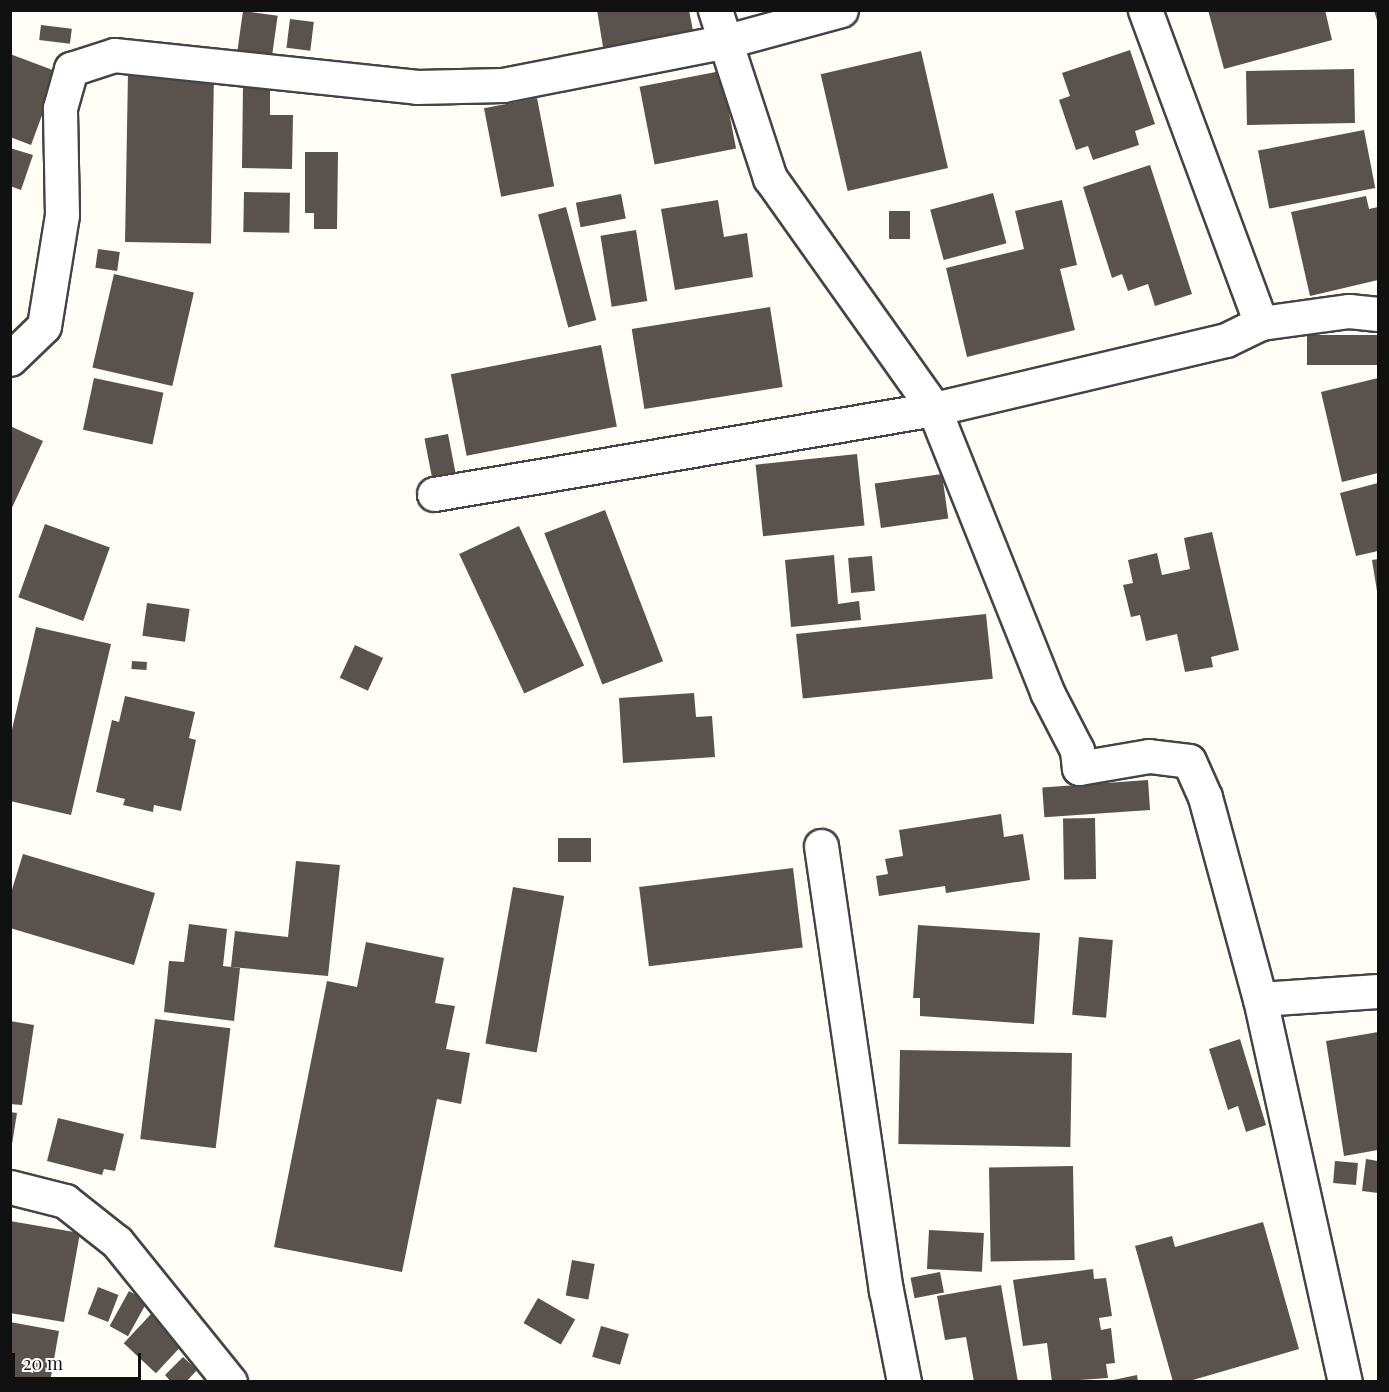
<!DOCTYPE html>
<html>
<head>
<meta charset="utf-8">
<style>
	body { margin:0 }
	#map { position:relative; width:1389px; height:1392px; overflow:hidden; background:#fffdf5; font-family:"Playfair Display",serif }
	div>[style] { position:absolute }
	.building>* { inset:0; background:#5a524d; transform-origin:0 0 }
	.roads { filter:drop-shadow(2px 0 #444) drop-shadow(-2px 0 #444) drop-shadow(0 2px #444) drop-shadow(0 -2px #444) }
	.street>* { height:33px; margin:-16.5px; padding:0 16.5px; transform-origin:16.5px; border-radius:16.5px; background:#fff }
	span { translate:-50% -50%; white-space:nowrap; text-align:center; line-height:1.15; -webkit-text-stroke:6px #fff; paint-order:stroke }
	.frame { position:absolute; inset:0; border:12px solid #111; pointer-events:none }
	.scale { position:absolute; left:12px; top:1353px; width:129px; height:27px; box-sizing:border-box; border:3px solid #111; border-top:0; padding-left:8px; font-size:18px; line-height:21px; white-space:nowrap; color:#111; -webkit-text-stroke:4px #fff; paint-order:stroke }
</style>
</head>
<body>
<div id="map">
	<div class="building">
		<i style="clip-path:polygon(597px 10px,689px 10px,693px 31px,603px 47px)"></i>
		<i style="clip-path:polygon(1208px 10px,1325px 10px,1332px 40px,1224px 69px)"></i>
		<i style="clip-path:polygon(1374px 10px,1378px 10px,1378px 24px)"></i>
		<i style="left:243px;top:11px;width:35px;height:45px;rotate:8deg"></i>
		<i style="left:290px;top:19px;width:24px;height:29px;rotate:7deg"></i>
		<i style="left:41px;top:25px;width:31px;height:15px;rotate:7deg"></i>
		<i style="clip-path:polygon(1130px 50px,1155px 124px,1135px 131px,1139px 145px,1093px 160px,1088px 146px,1076px 150px,1059px 100px,1070px 96px,1062px 73px)"></i>
		<i style="left:921px;top:51px;width:120px;height:103px;rotate:77deg"></i>
		<i style="clip-path:polygon(10px 54px,58px 72px,31px 145px,10px 137px)"></i>
		<i style="left:1354px;top:69px;width:54px;height:108px;rotate:89deg"></i>
		<i style="left:721px;top:71px;width:79px;height:83px;rotate:79deg"></i>
		<i style="left:128px;top:72px;width:86px;height:170px;rotate:1deg"></i>
		<i style="clip-path:polygon(243px 84px,270px 84px,270px 115px,293px 115px,292px 169px,242px 168px)"></i>
		<i style="left:537px;top:98px;width:90px;height:54px;rotate:79deg"></i>
		<i style="left:1364px;top:130px;width:59px;height:108px;rotate:79deg"></i>
		<i style="clip-path:polygon(10px 148px,33px 155px,21px 190px,10px 186px)"></i>
		<i style="clip-path:polygon(305px 152px,338px 152px,337px 229px,314px 229px,314px 213px,305px 213px)"></i>
		<i style="clip-path:polygon(1150px 165px,1192px 294px,1155px 306px,1148px 284px,1128px 291px,1122px 274px,1112px 278px,1083px 187px)"></i>
		<i style="left:244px;top:192px;width:46px;height:40px;rotate:1deg"></i>
		<i style="left:993px;top:193px;width:52px;height:65px;rotate:75deg"></i>
		<i style="left:621px;top:194px;width:25px;height:46px;rotate:79deg"></i>
		<i style="clip-path:polygon(1366px 196px,1369px 209px,1378px 207px,1378px 280px,1310px 296px,1291px 212px)"></i>
		<i style="clip-path:polygon(718px 200px,724px 237px,747px 233px,753px 277px,675px 290px,661px 209px)"></i>
		<i style="clip-path:polygon(1062px 200px,1077px 265px,1060px 269px,1075px 330px,967px 357px,946px 268px,1024px 249px,1015px 211px)"></i>
		<i style="left:566px;top:207px;width:117px;height:29px;rotate:75deg"></i>
		<i style="left:889px;top:211px;width:21px;height:28px"></i>
		<i style="left:636px;top:230px;width:72px;height:36px;rotate:81deg"></i>
		<i style="left:98px;top:249px;width:22px;height:19px;rotate:8deg"></i>
		<i style="left:114px;top:274px;width:82px;height:96px;rotate:13deg"></i>
		<i style="left:770px;top:307px;width:81px;height:140px;rotate:81deg"></i>
		<i style="left:1378px;top:335px;width:30px;height:71px;rotate:90deg"></i>
		<i style="left:601px;top:345px;width:83px;height:153px;rotate:79deg"></i>
		<i style="left:94px;top:378px;width:71px;height:53px;rotate:12deg"></i>
		<i style="clip-path:polygon(1378px 378px,1378px 473px,1342px 482px,1321px 392px)"></i>
		<i style="clip-path:polygon(10px 426px,43px 441px,10px 512px)"></i>
		<i style="left:448px;top:434px;width:46px;height:24px;rotate:79deg"></i>
		<i style="left:857px;top:454px;width:72px;height:102px;rotate:84deg"></i>
		<i style="left:942px;top:474px;width:45px;height:68px;rotate:82deg"></i>
		<i style="clip-path:polygon(1378px 483px,1378px 551px,1356px 556px,1340px 493px)"></i>
		<i style="left:605px;top:510px;width:162px;height:65px;rotate:69deg"></i>
		<i style="left:45px;top:524px;width:69px;height:78px;rotate:20deg"></i>
		<i style="left:519px;top:526px;width:154px;height:66px;rotate:65deg"></i>
		<i style="clip-path:polygon(1212px 532px,1239px 650px,1211px 657px,1213px 667px,1185px 672px,1177px 634px,1146px 641px,1140px 615px,1131px 617px,1123px 585px,1133px 583px,1128px 560px,1157px 553px,1162px 575px,1190px 569px,1184px 538px)"></i>
		<i style="clip-path:polygon(834px 555px,838px 604px,859px 601px,861px 620px,791px 627px,785px 560px)"></i>
		<i style="left:872px;top:556px;width:35px;height:24px;rotate:85deg"></i>
		<i style="clip-path:polygon(1378px 559px,1378px 591px,1377px 591px,1372px 560px)"></i>
		<i style="left:147px;top:603px;width:43px;height:33px;rotate:8deg"></i>
		<i style="left:986px;top:614px;width:65px;height:191px;rotate:84deg"></i>
		<i style="clip-path:polygon(36px 627px,111px 644px,71px 815px,10px 801px,10px 738px)"></i>
		<i style="left:355px;top:645px;width:31px;height:36px;rotate:25deg"></i>
		<i style="left:132px;top:661px;width:15px;height:8px;rotate:4deg"></i>
		<i style="clip-path:polygon(694px 693px,696px 717px,712px 716px,715px 757px,623px 763px,619px 698px)"></i>
		<i style="clip-path:polygon(125px 696px,195px 712px,189px 738px,196px 740px,181px 811px,154px 805px,153px 812px,123px 805px,125px 799px,96px 792px,112px 720px,119px 722px)"></i>
		<i style="left:1148px;top:780px;width:30px;height:106px;rotate:86deg"></i>
		<i style="clip-path:polygon(1001px 814px,1004px 837px,1023px 834px,1030px 880px,946px 893px,945px 886px,879px 896px,876px 876px,888px 874px,885px 859px,903px 856px,899px 830px)"></i>
		<i style="left:1095px;top:818px;width:61px;height:32px;rotate:89deg"></i>
		<i style="left:558px;top:838px;width:33px;height:24px"></i>
		<i style="clip-path:polygon(23px 854px,155px 893px,134px 965px,10px 928px,10px 896px)"></i>
		<i style="clip-path:polygon(296px 861px,340px 865px,328px 976px,231px 967px,235px 931px,288px 937px)"></i>
		<i style="left:793px;top:868px;width:80px;height:155px;rotate:83deg"></i>
		<i style="left:513px;top:887px;width:52px;height:159px;rotate:10deg"></i>
		<i style="clip-path:polygon(189px 924px,227px 929px,223px 966px,240px 968px,234px 1021px,164px 1012px,169px 961px,184px 962px)"></i>
		<i style="clip-path:polygon(918px 925px,1040px 933px,1034px 1024px,920px 1016px,920px 998px,913px 998px)"></i>
		<i style="left:1079px;top:937px;width:34px;height:78px;rotate:5deg"></i>
		<i style="clip-path:polygon(366px 942px,444px 958px,435px 1003px,455px 1006px,446px 1049px,470px 1053px,461px 1104px,437px 1099px,402px 1272px,274px 1247px,327px 981px,357px 987px)"></i>
		<i style="left:155px;top:1019px;width:76px;height:121px;rotate:7deg"></i>
		<i style="clip-path:polygon(10px 1021px,34px 1025px,22px 1105px,10px 1104px)"></i>
		<i style="clip-path:polygon(1378px 1032px,1378px 1150px,1344px 1156px,1326px 1041px)"></i>
		<i style="clip-path:polygon(1240px 1039px,1266px 1125px,1246px 1132px,1238px 1106px,1228px 1110px,1209px 1049px)"></i>
		<i style="left:900px;top:1050px;width:172px;height:94px;rotate:1deg"></i>
		<i style="clip-path:polygon(10px 1112px,17px 1113px,12px 1144px,10px 1144px)"></i>
		<i style="clip-path:polygon(58px 1118px,124px 1134px,115px 1171px,104px 1169px,102px 1175px,47px 1161px)"></i>
		<i style="clip-path:polygon(1366px 1159px,1378px 1161px,1378px 1193px,1362px 1191px)"></i>
		<i style="left:1335px;top:1161px;width:23px;height:22px;rotate:5deg"></i>
		<i style="left:1073px;top:1166px;width:94px;height:84px;rotate:89deg"></i>
		<i style="clip-path:polygon(10px 1221px,80px 1233px,64px 1322px,10px 1313px)"></i>
		<i style="clip-path:polygon(1263px 1222px,1299px 1349px,1186px 1382px,1173px 1382px,1135px 1246px,1172px 1236px,1175px 1247px)"></i>
		<i style="left:929px;top:1230px;width:55px;height:39px;rotate:3deg"></i>
		<i style="left:572px;top:1260px;width:23px;height:36px;rotate:10deg"></i>
		<i style="clip-path:polygon(1093px 1269px,1094px 1279px,1106px 1278px,1112px 1316px,1099px 1318px,1101px 1330px,1111px 1328px,1115px 1363px,1106px 1364px,1108px 1378px,1052px 1382px,1047px 1343px,1023px 1346px,1013px 1280px)"></i>
		<i style="left:940px;top:1272px;width:21px;height:30px;rotate:79deg"></i>
		<i style="clip-path:polygon(1001px 1285px,1018px 1382px,974px 1382px,966px 1337px,945px 1340px,937px 1296px)"></i>
		<i style="left:98px;top:1287px;width:22px;height:29px;rotate:21deg"></i>
		<i style="left:129px;top:1291px;width:21px;height:40px;rotate:29deg"></i>
		<i style="left:538px;top:1298px;width:43px;height:29px;rotate:30deg"></i>
		<i style="left:151px;top:1314px;width:44px;height:40px;rotate:43deg"></i>
		<i style="clip-path:polygon(10px 1322px,59px 1331px,50px 1382px,10px 1382px)"></i>
		<i style="left:601px;top:1326px;width:29px;height:32px;rotate:16deg"></i>
		<i style="clip-path:polygon(183px 1357px,197px 1370px,186px 1382px,171px 1382px,165px 1375px)"></i>
		<i style="clip-path:polygon(1137px 1375px,1138px 1382px,1113px 1382px,1113px 1380px)"></i>
	</div>
	<div class="roads">
		<div class="street">
			<i style="left:715px;top:10px;width:177px;rotate:71.9deg"></i>
			<i style="left:770px;top:178px;width:283px;rotate:54.6deg"></i>
			<i style="left:934px;top:409px;width:305px;rotate:68.2deg"></i>
			<i style="left:1047px;top:692px;width:65px;rotate:62.7deg"></i>
			<i style="left:1077px;top:750px;width:18px;rotate:84deg"></i>
			<i style="left:1079px;top:768px;width:71px;rotate:-9.7deg"></i>
			<i style="left:1149px;top:756px;width:40px;rotate:7.1deg"></i>
			<i style="left:1189px;top:761px;width:39px;rotate:66deg"></i>
			<i style="left:1205px;top:797px;width:209px;rotate:74.8deg"></i>
			<i style="left:1260px;top:999px;width:392px;rotate:77.5deg"></i>
			<i style="left:1145px;top:10px;width:334px;rotate:69.7deg"></i>
			<i style="left:10px;top:359px;width:47px;rotate:-44.1deg"></i>
			<i style="left:44px;top:326px;width:112px;rotate:-80.8deg"></i>
			<i style="left:62px;top:215px;width:107px;rotate:-91.1deg"></i>
			<i style="left:60px;top:108px;width:41px;rotate:-74.2deg"></i>
			<i style="left:71px;top:69px;width:45px;rotate:-18deg"></i>
			<i style="left:114px;top:55px;width:305px;rotate:6deg"></i>
			<i style="left:417px;top:87px;width:86px;rotate:-1.3deg"></i>
			<i style="left:503px;top:85px;width:228px;rotate:-11.1deg"></i>
			<i style="left:727px;top:41px;width:118px;rotate:-15.2deg"></i>
			<i style="left:434px;top:494px;width:507px;rotate:-9.65deg"></i>
			<i style="left:934px;top:409px;width:300px;rotate:-13.3deg"></i>
			<i style="left:1226px;top:340px;width:39px;rotate:-26deg"></i>
			<i style="left:1261px;top:323px;width:89px;rotate:-7.8deg"></i>
			<i style="left:1349px;top:311px;width:29px;rotate:6deg"></i>
			<i style="left:821px;top:846px;width:449px;rotate:81.7deg"></i>
			<i style="left:886px;top:1290px;width:94px;rotate:78.9deg"></i>
			<i style="left:1260px;top:999px;width:118px;rotate:-3.9deg"></i>
			<i style="left:10px;top:1187px;width:57px;rotate:14.3deg"></i>
			<i style="left:65px;top:1201px;width:66px;rotate:38.3deg"></i>
			<i style="left:117px;top:1242px;width:180px;rotate:51.1deg"></i>
		</div>
	</div>
	<div class="frame"></div>
	<div class="scale">20 m</div>
</div>
</body>
</html>
